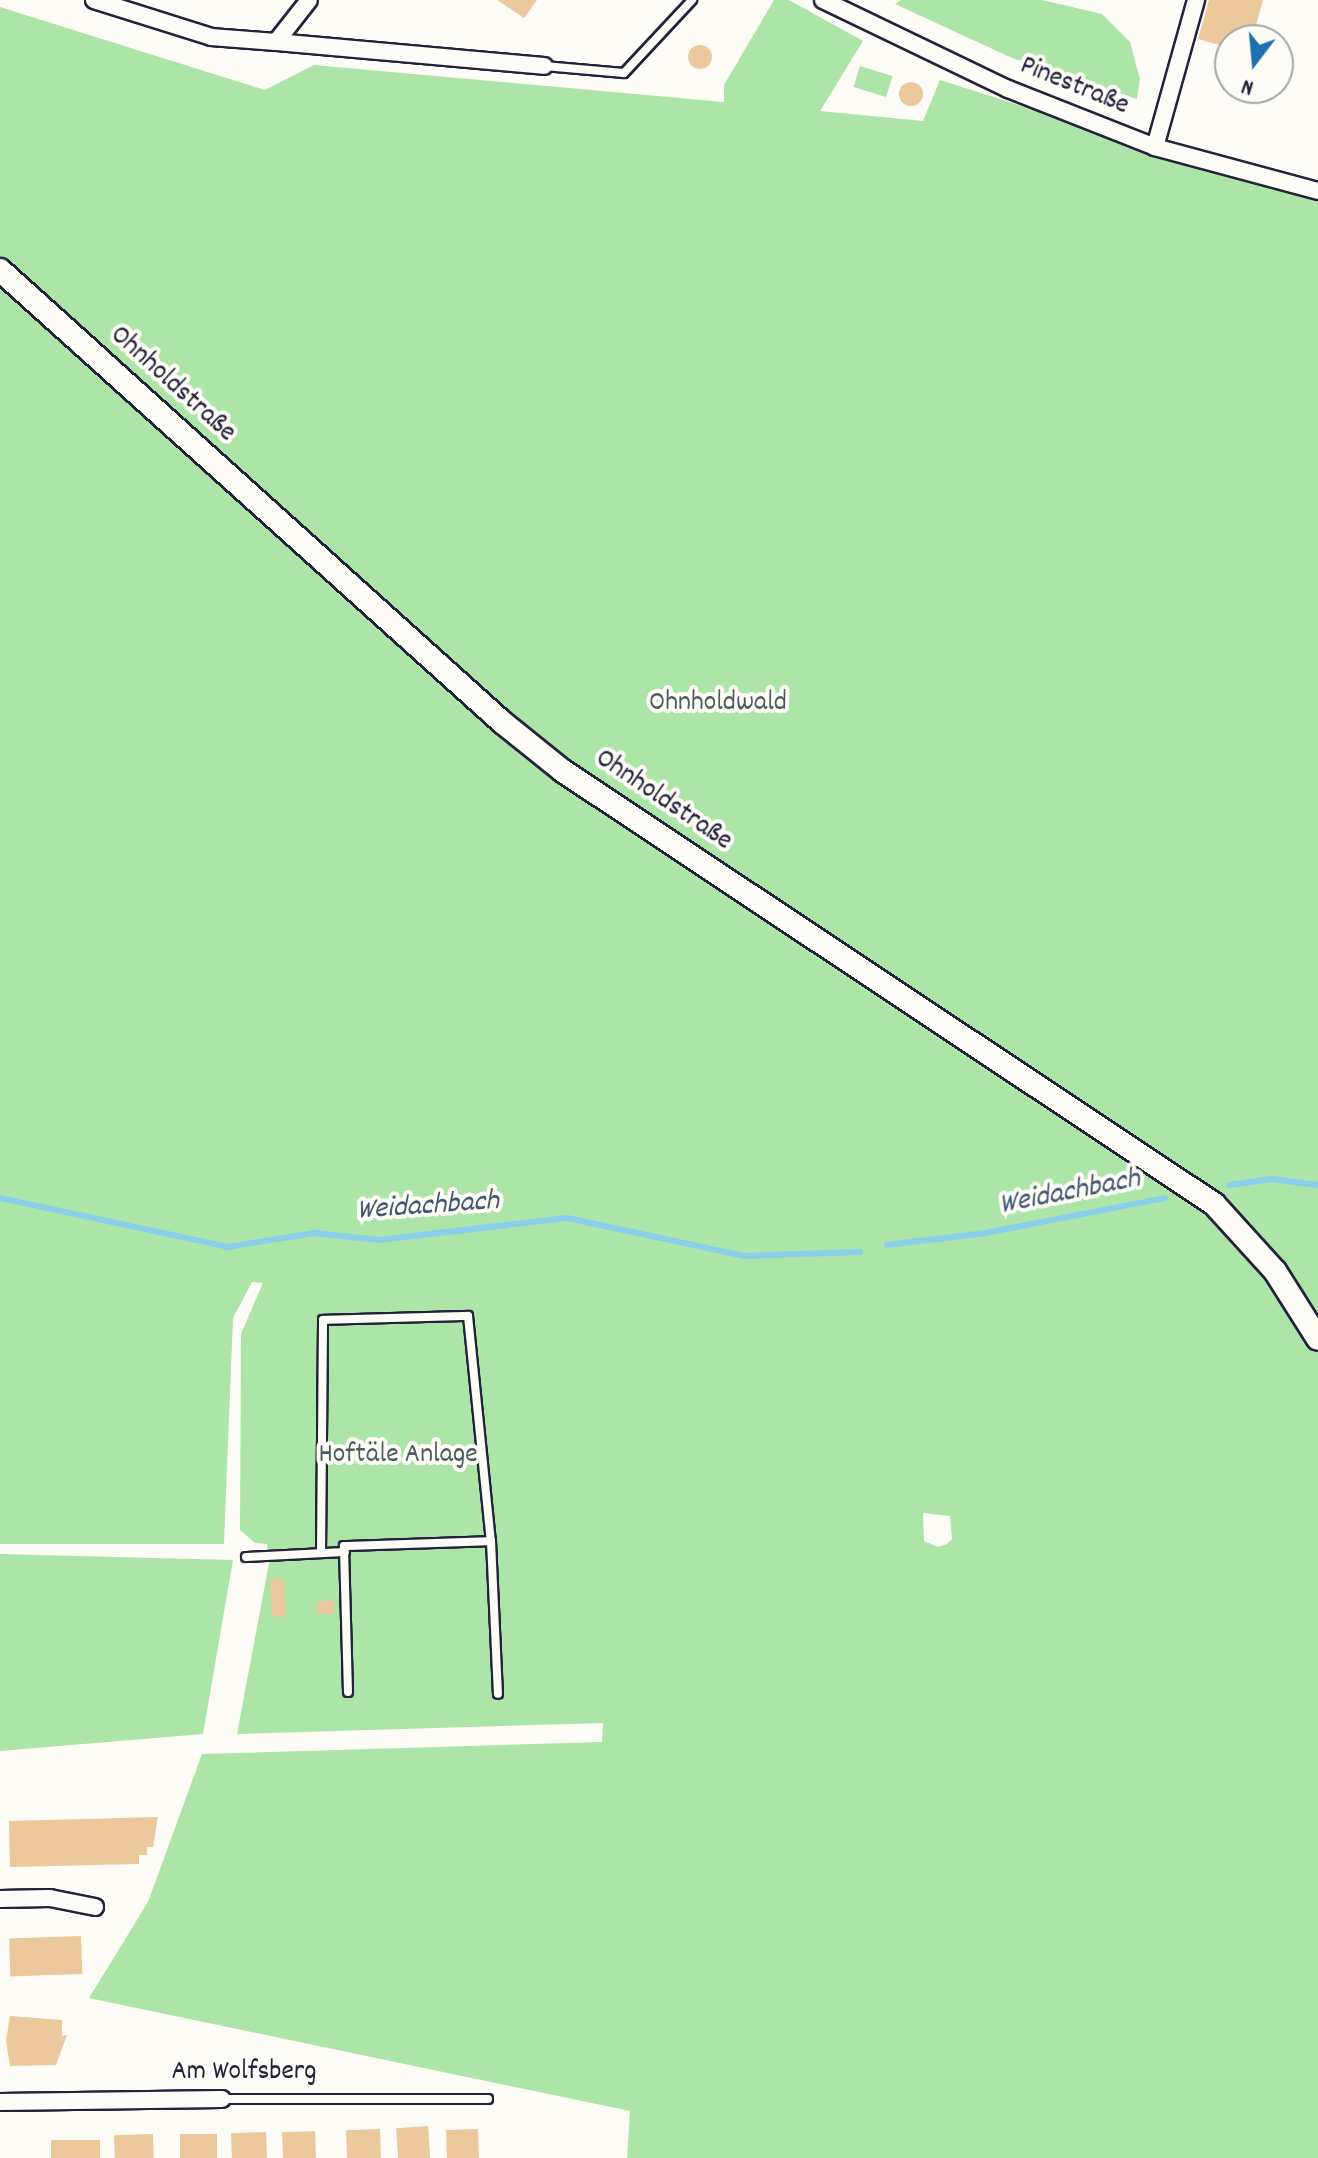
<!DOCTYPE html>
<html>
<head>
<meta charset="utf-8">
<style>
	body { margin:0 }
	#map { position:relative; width:1318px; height:2158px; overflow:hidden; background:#fdfcf7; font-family:Dekko,sans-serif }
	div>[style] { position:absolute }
	.green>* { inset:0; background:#ade4a7; transform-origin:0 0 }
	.stream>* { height:6px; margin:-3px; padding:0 3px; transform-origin:3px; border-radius:3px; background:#8ccfed }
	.building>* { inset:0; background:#ecc99d; transform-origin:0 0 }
	.round { border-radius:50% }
	.roads { filter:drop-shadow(2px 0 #22223b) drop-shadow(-2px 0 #22223b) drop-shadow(0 2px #22223b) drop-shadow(0 -2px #22223b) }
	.lane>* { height:8px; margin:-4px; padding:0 4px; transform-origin:4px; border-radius:4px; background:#fdfcf7 }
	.street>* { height:16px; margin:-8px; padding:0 8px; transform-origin:8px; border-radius:8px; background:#fdfcf7 }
	.secondary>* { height:22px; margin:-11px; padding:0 11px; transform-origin:11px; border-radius:11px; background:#fdfcf7 }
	span { translate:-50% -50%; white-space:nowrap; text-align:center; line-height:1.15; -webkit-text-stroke:8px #fdfcf7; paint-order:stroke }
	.street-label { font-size:28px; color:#22223b }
	.park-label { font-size:28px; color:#4c5c5b }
	.water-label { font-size:30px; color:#425670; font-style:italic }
	.north { position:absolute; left:1214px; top:24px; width:80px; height:80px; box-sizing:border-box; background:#fdfcf7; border:2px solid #a5a5ac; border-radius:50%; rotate:196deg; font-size:22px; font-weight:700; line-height:32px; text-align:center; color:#22223b }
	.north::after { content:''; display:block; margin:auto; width:28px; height:36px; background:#1f6fb2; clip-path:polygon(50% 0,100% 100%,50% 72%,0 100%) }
</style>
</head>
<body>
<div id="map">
	<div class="green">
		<i style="clip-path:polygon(evenodd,774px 0,789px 0,863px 41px,820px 111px,923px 121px,940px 80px,1318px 200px,1318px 2158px,627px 2158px,630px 2111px,89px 1998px,148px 1902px,202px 1754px,602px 1742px,603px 1723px,237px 1734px,269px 1563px,267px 1544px,255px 1543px,240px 1530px,241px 1334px,263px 1283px,252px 1282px,233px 1318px,224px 1544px,0 1544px,0 7px,265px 90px,314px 65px,724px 102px,724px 85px,774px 0,923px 1513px,950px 1516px,952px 1539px,947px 1544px,938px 1547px,924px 1541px,923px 1513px)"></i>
		<i style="clip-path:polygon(901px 0,1042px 0,1102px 14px,1130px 42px,1140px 79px,1137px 99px,1012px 58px,895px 4px)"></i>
		<i style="left:860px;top:66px;width:34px;height:22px;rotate:17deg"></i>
		<i style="clip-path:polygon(0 1554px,233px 1560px,203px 1734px,0 1751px)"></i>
	</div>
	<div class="stream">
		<i style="left:1229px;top:1185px;width:43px;rotate:-7.9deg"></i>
		<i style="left:1272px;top:1179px;width:46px;rotate:7.4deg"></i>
		<i style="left:0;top:1198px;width:233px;rotate:12.1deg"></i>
		<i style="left:228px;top:1247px;width:87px;rotate:-9.2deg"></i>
		<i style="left:314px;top:1233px;width:65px;rotate:6.1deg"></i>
		<i style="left:379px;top:1240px;width:189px;rotate:-6.7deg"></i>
		<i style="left:567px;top:1218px;width:181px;rotate:12.1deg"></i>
		<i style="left:744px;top:1256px;width:116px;rotate:-2deg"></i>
		<i style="left:887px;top:1245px;width:99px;rotate:-7deg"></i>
		<i style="left:985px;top:1233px;width:183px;rotate:-11deg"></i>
	</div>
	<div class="building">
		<i style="clip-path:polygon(497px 0,537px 0,524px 18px)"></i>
		<i style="clip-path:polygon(1209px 0,1263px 0,1252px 40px,1230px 40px,1230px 48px,1198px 39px)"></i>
		<i class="round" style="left:688px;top:45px;width:24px;height:24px"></i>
		<i class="round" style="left:899px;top:82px;width:24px;height:24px"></i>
		<i style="left:284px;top:1579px;width:37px;height:14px;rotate:87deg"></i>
		<i style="left:317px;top:1601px;width:17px;height:13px"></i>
		<i style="clip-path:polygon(158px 1817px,153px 1847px,147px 1847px,147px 1855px,139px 1855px,139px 1864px,10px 1867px,9px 1821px)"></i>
		<i style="left:81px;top:1936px;width:38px;height:72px;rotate:88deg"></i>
		<i style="clip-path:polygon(10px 2016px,62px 2020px,62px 2036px,67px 2035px,56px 2065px,10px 2066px,6px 2041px)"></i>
		<i style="left:428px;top:2126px;width:32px;height:32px;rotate:86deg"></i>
		<i style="left:380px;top:2129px;width:29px;height:34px;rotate:88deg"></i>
		<i style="left:478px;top:2129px;width:29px;height:32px;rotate:88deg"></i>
		<i style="left:315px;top:2131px;width:27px;height:33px;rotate:88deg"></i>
		<i style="left:266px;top:2132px;width:26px;height:35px;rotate:88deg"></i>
		<i style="left:153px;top:2134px;width:24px;height:39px;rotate:88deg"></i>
		<i style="left:180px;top:2134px;width:37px;height:24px"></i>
		<i style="left:51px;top:2140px;width:49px;height:18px"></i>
	</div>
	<div class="roads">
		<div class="lane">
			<i style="left:544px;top:66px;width:80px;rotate:5deg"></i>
			<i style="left:624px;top:73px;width:100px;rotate:-47deg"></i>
			<i style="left:321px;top:1553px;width:233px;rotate:-89.5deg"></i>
			<i style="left:323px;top:1320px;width:145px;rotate:-1.6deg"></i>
			<i style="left:468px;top:1316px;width:226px;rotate:84.2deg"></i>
			<i style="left:491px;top:1541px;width:153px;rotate:87.4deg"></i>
			<i style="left:246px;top:1557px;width:99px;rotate:-2.9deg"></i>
			<i style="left:348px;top:1692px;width:146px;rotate:-91.6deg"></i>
			<i style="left:344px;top:1546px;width:147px;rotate:-1.9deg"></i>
			<i style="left:223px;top:2099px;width:265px"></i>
		</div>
		<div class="street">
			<i style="left:94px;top:0;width:123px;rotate:17.5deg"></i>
			<i style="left:211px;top:37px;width:65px;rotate:4.4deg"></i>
			<i style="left:276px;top:42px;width:53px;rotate:-51.8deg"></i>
			<i style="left:823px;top:0;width:205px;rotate:25.7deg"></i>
			<i style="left:1008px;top:89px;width:158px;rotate:21.5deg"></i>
			<i style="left:1155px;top:147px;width:169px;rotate:15.1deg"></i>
			<i style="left:276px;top:42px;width:269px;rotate:5.1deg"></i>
			<i style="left:1155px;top:147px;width:153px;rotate:-74.4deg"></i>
			<i style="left:0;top:1899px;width:50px;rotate:-1.1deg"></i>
			<i style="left:50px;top:1898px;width:46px;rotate:11.3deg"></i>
			<i style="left:0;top:2102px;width:222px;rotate:-0.8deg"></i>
		</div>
		<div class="secondary">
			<i style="left:0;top:270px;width:676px;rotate:42deg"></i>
			<i style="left:502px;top:722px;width:78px;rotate:38.8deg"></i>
			<i style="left:563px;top:771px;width:782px;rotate:33.63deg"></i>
			<i style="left:1214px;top:1204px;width:91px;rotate:47.7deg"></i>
			<i style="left:1275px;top:1271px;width:80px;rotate:57.7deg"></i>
		</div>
	</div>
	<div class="street-label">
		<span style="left:1074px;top:87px;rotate:22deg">Pinestraße</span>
		<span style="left:172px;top:385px;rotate:42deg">Ohnholdstraße</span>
		<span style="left:663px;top:801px;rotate:34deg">Ohnholdstraße</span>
		<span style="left:244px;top:2073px">Am Wolfsberg</span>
	</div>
	<div class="park-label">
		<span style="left:718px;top:704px">Ohnholdwald</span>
		<span style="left:398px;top:1456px">Hoftäle Anlage</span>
	</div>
	<div class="water-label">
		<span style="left:1070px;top:1194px;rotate:-11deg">Weidachbach</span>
		<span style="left:428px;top:1208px;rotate:-4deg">Weidachbach</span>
	</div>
	<div class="north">N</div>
</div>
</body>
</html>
